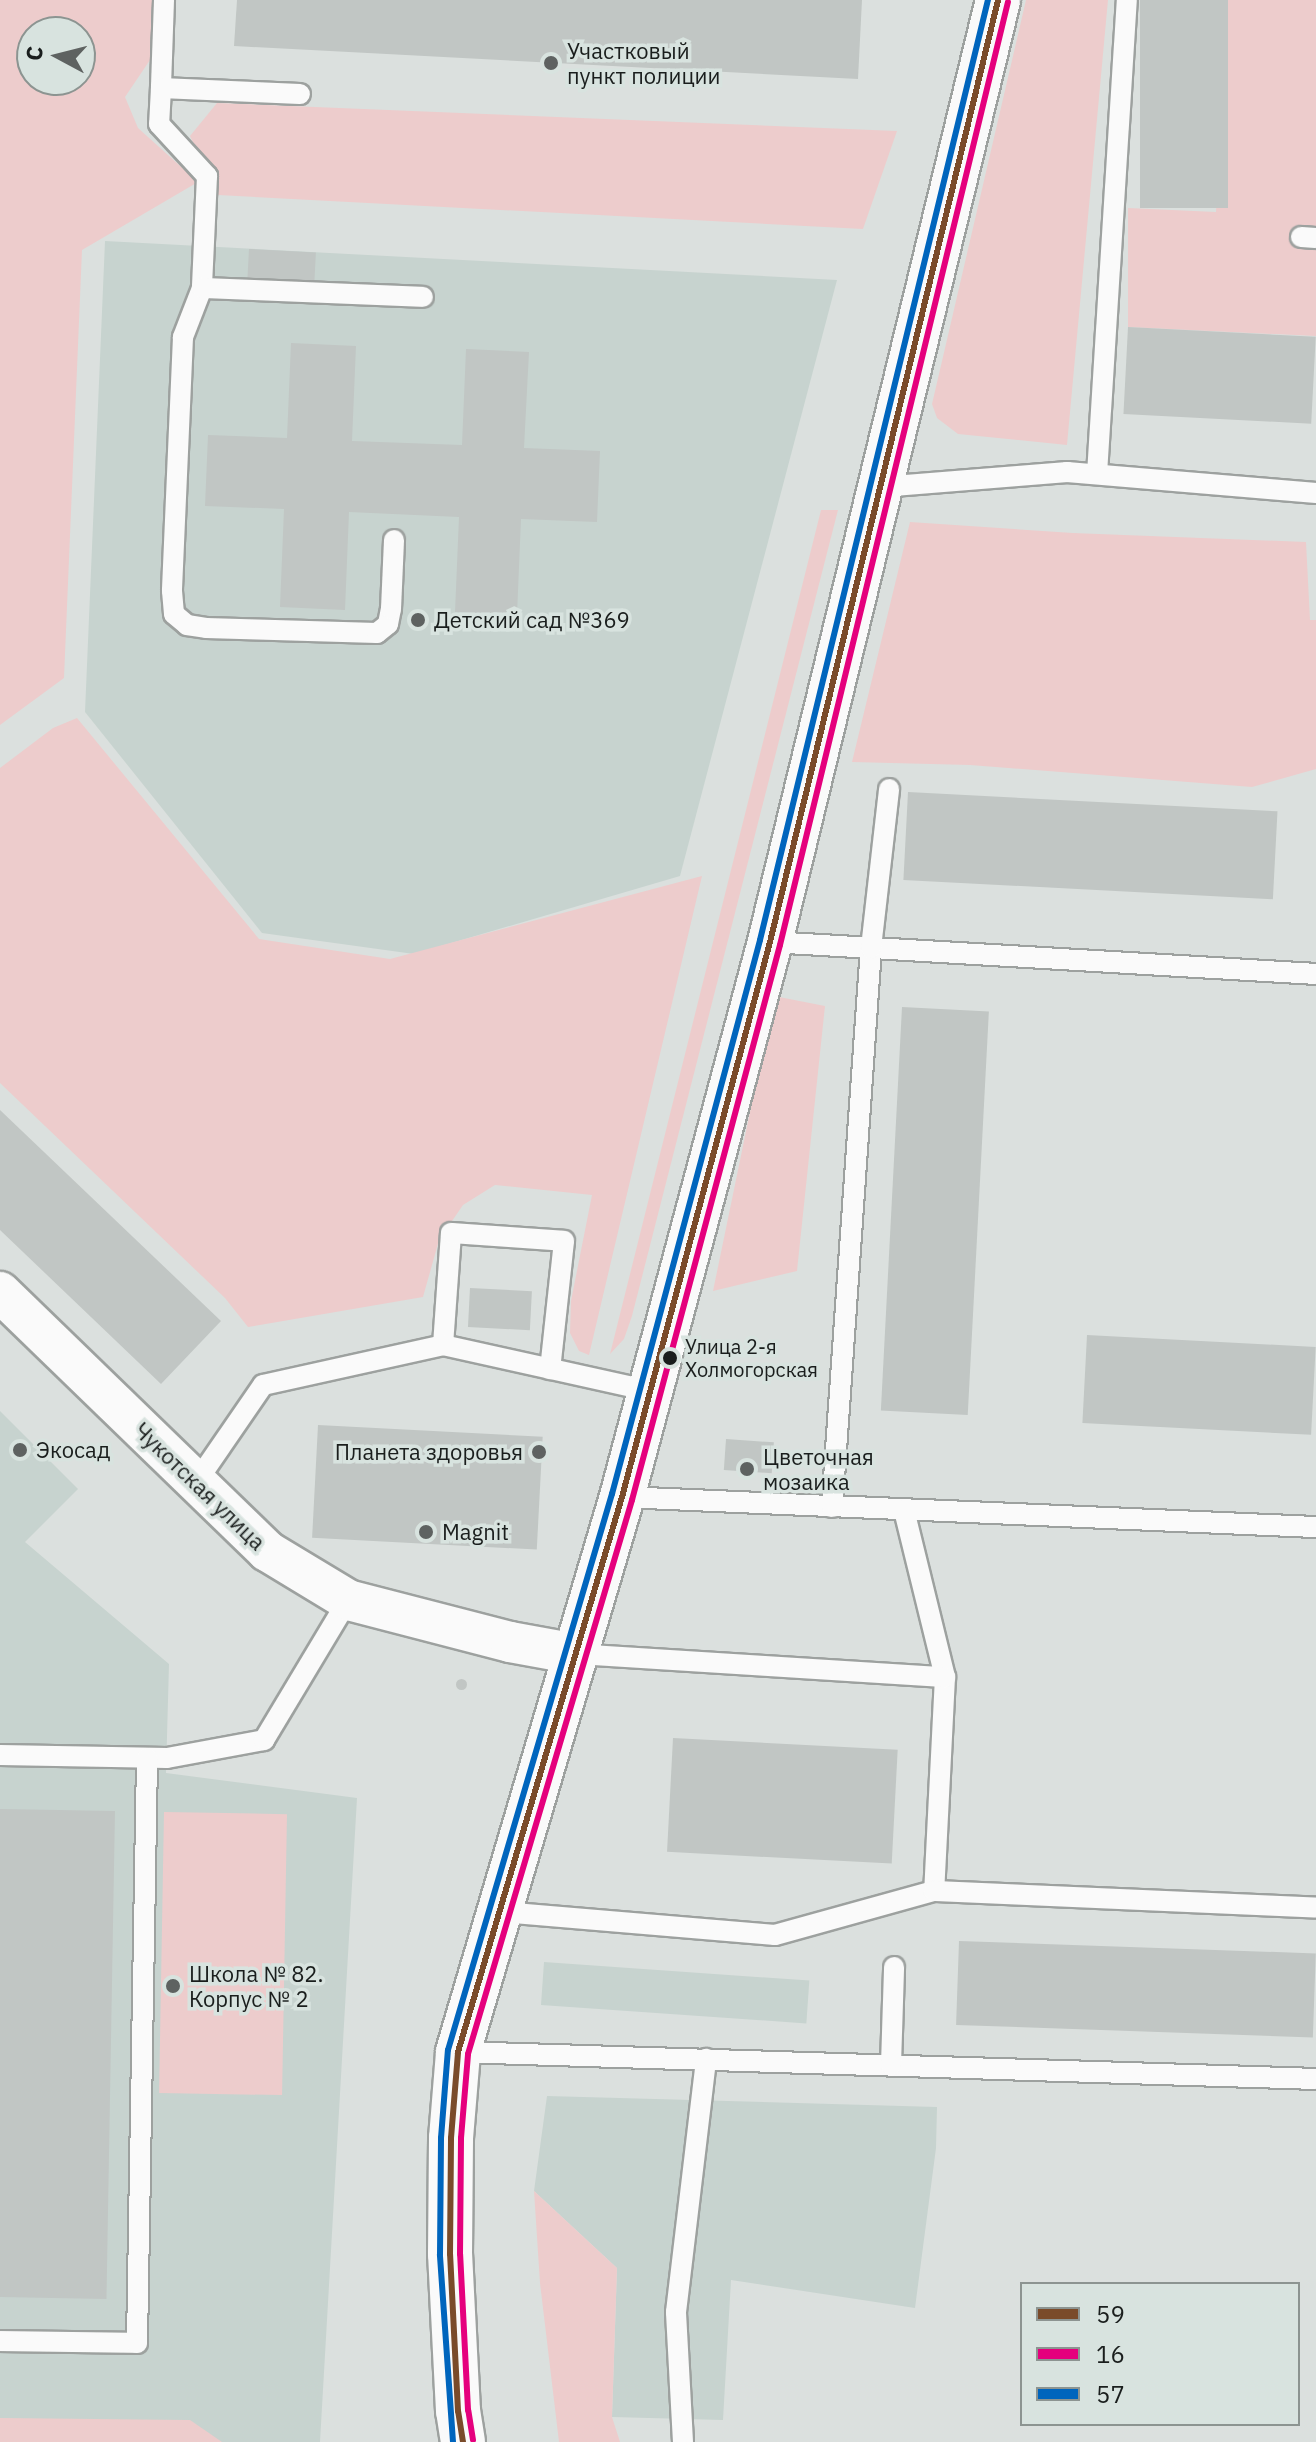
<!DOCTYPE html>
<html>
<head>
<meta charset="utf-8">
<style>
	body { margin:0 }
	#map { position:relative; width:1316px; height:2442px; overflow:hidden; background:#dbe0de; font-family:"IBM Plex Sans",sans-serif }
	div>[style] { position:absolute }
	.built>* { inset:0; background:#c7d3cf; transform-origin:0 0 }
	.green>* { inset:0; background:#edcccc; transform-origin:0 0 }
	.building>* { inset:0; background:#c1c6c4; transform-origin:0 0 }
	.round { border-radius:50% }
	.roads { filter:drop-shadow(2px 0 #9da19f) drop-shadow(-2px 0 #9da19f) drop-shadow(0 2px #9da19f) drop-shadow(0 -2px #9da19f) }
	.service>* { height:20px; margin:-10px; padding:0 10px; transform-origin:10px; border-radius:10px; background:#fafafa }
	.minor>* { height:40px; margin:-20px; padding:0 20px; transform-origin:20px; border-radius:20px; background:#fafafa }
	.secondary>* { height:44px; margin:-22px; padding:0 22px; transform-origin:22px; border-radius:22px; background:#fafafa }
	.bus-1>* { height:6px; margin:-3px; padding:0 3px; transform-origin:3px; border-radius:3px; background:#7a4b2a }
	.bus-2>* { height:6px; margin:-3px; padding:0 3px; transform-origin:3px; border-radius:3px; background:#e5007d }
	.bus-3>* { height:6px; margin:-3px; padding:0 3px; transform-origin:3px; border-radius:3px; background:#0065bd }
	.dots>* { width:22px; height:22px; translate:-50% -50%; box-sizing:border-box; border:4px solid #d8e3df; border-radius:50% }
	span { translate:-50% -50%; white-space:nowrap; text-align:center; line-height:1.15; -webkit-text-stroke:7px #d8e3df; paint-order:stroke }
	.bus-label { font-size:20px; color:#1a1e1d }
	.left { translate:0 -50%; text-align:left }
	.poi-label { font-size:22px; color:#1a1e1d }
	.right { translate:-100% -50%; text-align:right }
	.street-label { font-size:22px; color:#1a1e1d }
	.legend { position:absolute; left:1020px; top:2282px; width:280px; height:144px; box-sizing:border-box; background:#d8e3df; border:2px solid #8c9491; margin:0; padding:10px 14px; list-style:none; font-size:24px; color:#1a1e1d }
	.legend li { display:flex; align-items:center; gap:16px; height:40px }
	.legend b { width:40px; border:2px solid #8c9491 }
	.north { position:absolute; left:16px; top:16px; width:80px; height:80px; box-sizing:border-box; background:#d8e3df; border:2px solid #8c9491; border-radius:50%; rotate:277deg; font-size:22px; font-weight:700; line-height:32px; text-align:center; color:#1a1e1d }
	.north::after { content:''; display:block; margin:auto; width:28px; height:36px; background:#5e6261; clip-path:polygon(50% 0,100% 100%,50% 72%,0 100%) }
</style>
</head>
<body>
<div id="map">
	<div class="built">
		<i style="clip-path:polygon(105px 241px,837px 280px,680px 876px,414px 954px,262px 933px,85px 712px)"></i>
		<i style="clip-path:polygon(0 1411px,78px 1489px,25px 1542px,169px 1664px,166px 1773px,357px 1798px,320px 2442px,0 2442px)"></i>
		<i style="left:544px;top:1962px;width:266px;height:43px;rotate:4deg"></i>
		<i style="clip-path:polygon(547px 2096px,937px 2107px,936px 2148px,915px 2308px,731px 2280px,723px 2420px,612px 2417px,617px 2268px,534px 2191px)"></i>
	</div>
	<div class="green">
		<i style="clip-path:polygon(evenodd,0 0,155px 0,150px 60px,125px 97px,138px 128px,198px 182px,82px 250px,64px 678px,0 725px,0 0,32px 32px,80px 32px,80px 80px,32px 80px,32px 32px)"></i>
		<i style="clip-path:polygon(1026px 0,1108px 0,1067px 445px,958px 434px,937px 418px,932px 404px)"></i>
		<i style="clip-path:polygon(1228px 0,1316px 0,1316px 336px,1128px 327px,1128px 208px,1216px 212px)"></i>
		<i style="clip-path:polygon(217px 103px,897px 131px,863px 229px,218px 195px,190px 136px)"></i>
		<i style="clip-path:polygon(821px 510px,838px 510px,632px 1316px,624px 1339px,610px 1354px)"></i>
		<i style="clip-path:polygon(910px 522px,1073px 533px,1306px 542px,1310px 620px,1316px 620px,1316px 769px,1252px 787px,970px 765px,852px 762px)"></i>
		<i style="clip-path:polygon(77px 718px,259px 939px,390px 959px,702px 876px,589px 1355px,579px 1351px,570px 1333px,571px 1301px,592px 1195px,495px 1185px,463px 1205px,439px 1240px,423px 1297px,248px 1327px,225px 1298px,0 1083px,0 768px,53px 728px)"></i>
		<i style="clip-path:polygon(774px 996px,825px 1006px,797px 1271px,713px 1291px)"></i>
		<i style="left:164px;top:1812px;width:123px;height:281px;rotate:1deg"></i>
		<i style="clip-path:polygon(534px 2191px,617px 2268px,612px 2417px,620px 2442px,559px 2442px,540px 2283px)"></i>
		<i style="clip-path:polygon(0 2418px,190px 2420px,222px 2442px,0 2442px)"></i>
	</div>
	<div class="building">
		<i style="clip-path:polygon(237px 0,862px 0,858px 79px,234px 46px)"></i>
		<i style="left:1140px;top:0;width:88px;height:208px"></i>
		<i style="left:249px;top:249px;width:67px;height:35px;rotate:3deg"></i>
		<i style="left:1128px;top:327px;width:188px;height:87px;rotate:3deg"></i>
		<i style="clip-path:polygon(291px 343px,356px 346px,352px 441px,462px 445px,466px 349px,529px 352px,524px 448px,600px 451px,597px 522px,521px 519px,517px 615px,455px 612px,459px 517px,349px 512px,345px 610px,280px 607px,284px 509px,205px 506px,208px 435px,287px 438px)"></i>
		<i style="left:908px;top:792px;width:370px;height:88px;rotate:3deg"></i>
		<i style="left:902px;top:1007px;width:87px;height:404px;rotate:3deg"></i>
		<i style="clip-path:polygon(0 1110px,221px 1321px,161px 1384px,0 1230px)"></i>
		<i style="left:470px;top:1288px;width:62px;height:39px;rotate:3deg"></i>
		<i style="left:1087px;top:1335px;width:229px;height:88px;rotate:3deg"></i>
		<i style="left:318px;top:1425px;width:225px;height:113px;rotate:3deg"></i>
		<i style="left:726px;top:1439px;width:48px;height:31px;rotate:4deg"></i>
		<i class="round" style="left:455.5px;top:1678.5px;width:11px;height:11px"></i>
		<i style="left:673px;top:1738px;width:225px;height:114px;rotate:3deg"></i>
		<i style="left:0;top:1809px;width:115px;height:488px;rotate:1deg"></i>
		<i style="left:959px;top:1941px;width:357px;height:84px;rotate:2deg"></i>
	</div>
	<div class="roads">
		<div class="service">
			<i style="left:164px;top:0;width:88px;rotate:92deg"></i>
			<i style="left:161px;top:88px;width:139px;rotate:2.5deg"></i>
			<i style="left:161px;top:88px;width:36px;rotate:93deg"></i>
			<i style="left:159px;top:124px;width:71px;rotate:47.3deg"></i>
			<i style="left:207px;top:176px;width:112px;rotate:92.6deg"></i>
			<i style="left:202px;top:288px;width:53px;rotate:111.2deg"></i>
			<i style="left:183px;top:337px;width:254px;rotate:92.5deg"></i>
			<i style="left:172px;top:591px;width:23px;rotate:85deg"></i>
			<i style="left:174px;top:614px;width:17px;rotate:40deg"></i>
			<i style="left:187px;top:625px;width:19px;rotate:9deg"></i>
			<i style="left:206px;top:628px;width:171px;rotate:1.7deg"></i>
			<i style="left:377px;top:633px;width:14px;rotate:-39deg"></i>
			<i style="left:388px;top:624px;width:15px;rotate:-79deg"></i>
			<i style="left:391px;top:609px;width:69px;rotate:-87.5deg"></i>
			<i style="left:1301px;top:237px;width:15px;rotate:4deg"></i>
			<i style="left:202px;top:288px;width:221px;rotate:2.3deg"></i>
			<i style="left:1097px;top:474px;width:475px;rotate:-86.4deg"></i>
			<i style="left:881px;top:487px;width:187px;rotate:-4.6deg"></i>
			<i style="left:1067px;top:472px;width:250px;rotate:4.8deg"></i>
			<i style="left:770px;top:942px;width:547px;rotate:3.35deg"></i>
			<i style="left:443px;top:1345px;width:112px;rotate:-85.9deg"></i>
			<i style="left:451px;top:1233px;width:113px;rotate:4deg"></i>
			<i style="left:564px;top:1241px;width:129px;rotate:96.2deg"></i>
			<i style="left:195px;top:1484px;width:120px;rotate:-55.5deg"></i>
			<i style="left:263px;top:1385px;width:184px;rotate:-12.5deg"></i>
			<i style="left:443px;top:1345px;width:212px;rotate:12.5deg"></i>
			<i style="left:622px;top:1497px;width:695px;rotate:2.48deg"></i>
			<i style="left:832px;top:1507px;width:560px;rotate:-86.01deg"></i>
			<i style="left:871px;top:948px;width:160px;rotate:-83.5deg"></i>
			<i style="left:904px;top:1510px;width:172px;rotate:76.2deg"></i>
			<i style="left:945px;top:1677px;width:214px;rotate:92.9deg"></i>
			<i style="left:576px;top:1654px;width:370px;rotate:3.6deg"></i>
			<i style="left:0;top:1755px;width:167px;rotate:1deg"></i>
			<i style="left:167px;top:1758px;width:99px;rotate:-10.5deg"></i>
			<i style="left:264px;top:1740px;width:163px;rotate:-59deg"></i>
			<i style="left:502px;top:1912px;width:274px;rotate:4.8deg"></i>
			<i style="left:775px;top:1935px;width:165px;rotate:-15.5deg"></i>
			<i style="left:934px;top:1891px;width:382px;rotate:2.5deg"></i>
			<i style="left:458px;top:2052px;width:858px;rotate:1.8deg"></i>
			<i style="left:891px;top:2065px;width:98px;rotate:-88.2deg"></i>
			<i style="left:0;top:2341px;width:137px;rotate:0.8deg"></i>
			<i style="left:137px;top:2343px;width:585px;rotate:-89.02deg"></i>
			<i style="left:683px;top:2442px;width:130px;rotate:-93.1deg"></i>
			<i style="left:676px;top:2312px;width:255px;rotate:-83.2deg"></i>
		</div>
		<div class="minor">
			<i style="left:0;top:1292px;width:372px;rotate:44.1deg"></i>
			<i style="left:267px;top:1551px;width:95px;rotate:31.2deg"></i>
			<i style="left:348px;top:1600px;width:167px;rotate:14.5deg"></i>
			<i style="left:510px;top:1642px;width:67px;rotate:10.3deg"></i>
		</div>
		<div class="secondary">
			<i style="left:463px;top:2442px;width:31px;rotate:-99deg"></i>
			<i style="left:458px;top:2411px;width:157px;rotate:-92.9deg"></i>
			<i style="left:450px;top:2254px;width:116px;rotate:-89.5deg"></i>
			<i style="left:451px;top:2138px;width:86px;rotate:-85.3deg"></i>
			<i style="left:458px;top:2052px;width:579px;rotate:-73.54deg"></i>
			<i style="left:622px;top:1497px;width:574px;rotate:-75.07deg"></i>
			<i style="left:770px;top:942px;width:969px;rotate:-76.39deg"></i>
		</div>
	</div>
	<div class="bus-1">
		<i style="left:463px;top:2442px;width:31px;rotate:-99deg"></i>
		<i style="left:458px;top:2411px;width:157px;rotate:-92.9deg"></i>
		<i style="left:450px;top:2254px;width:116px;rotate:-89.5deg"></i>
		<i style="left:451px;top:2138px;width:86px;rotate:-85.3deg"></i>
		<i style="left:458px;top:2052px;width:579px;rotate:-73.54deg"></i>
		<i style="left:622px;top:1497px;width:574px;rotate:-75.07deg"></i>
		<i style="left:770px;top:942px;width:969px;rotate:-76.39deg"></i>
	</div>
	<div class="bus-2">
		<i style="left:473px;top:2440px;width:30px;rotate:-99deg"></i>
		<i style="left:468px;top:2410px;width:156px;rotate:-92.9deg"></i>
		<i style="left:460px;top:2254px;width:116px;rotate:-89.5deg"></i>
		<i style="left:461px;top:2138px;width:84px;rotate:-85.2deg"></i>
		<i style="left:468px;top:2054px;width:578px;rotate:-73.51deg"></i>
		<i style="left:632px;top:1500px;width:574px;rotate:-75.07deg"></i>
		<i style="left:780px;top:945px;width:970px;rotate:-76.41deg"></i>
	</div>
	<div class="bus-3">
		<i style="left:453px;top:2442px;width:188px;rotate:-94deg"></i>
		<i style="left:440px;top:2254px;width:116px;rotate:-89.5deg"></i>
		<i style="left:441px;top:2138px;width:88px;rotate:-85.5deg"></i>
		<i style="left:448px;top:2050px;width:580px;rotate:-73.57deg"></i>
		<i style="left:612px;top:1494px;width:573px;rotate:-75.04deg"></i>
		<i style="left:760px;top:940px;width:967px;rotate:-76.37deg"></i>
	</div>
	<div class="dots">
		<i style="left:551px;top:63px;background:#5e6261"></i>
		<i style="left:418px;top:620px;background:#5e6261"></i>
		<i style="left:670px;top:1358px;background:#1a1e1d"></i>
		<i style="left:20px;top:1450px;background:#5e6261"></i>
		<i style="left:539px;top:1452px;background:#5e6261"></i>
		<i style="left:747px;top:1469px;background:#5e6261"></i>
		<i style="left:426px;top:1532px;background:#5e6261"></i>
		<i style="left:173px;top:1986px;background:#5e6261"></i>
	</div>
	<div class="bus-label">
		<span class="left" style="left:685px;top:1358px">Улица 2-я<br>Холмогорская</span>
	</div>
	<div class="poi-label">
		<span class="left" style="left:567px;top:63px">Участковый<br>пункт полиции</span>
		<span class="left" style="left:434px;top:620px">Детский сад №369</span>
		<span class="left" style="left:36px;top:1450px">Экосад</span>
		<span class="right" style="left:523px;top:1452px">Планета здоровья</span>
		<span class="left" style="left:763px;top:1469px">Цветочная<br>мозаика</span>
		<span class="left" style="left:442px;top:1532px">Magnit</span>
		<span class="left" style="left:189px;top:1986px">Школа № 82.<br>Корпус № 2</span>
	</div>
	<div class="street-label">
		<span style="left:200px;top:1486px;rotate:44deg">Чукотская улица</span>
	</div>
	<ul class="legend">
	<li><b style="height:10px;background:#7a4b2a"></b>59</li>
	<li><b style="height:10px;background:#e5007d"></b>16</li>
	<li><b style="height:10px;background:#0065bd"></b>57</li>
	</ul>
	<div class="north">С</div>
</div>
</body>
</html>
